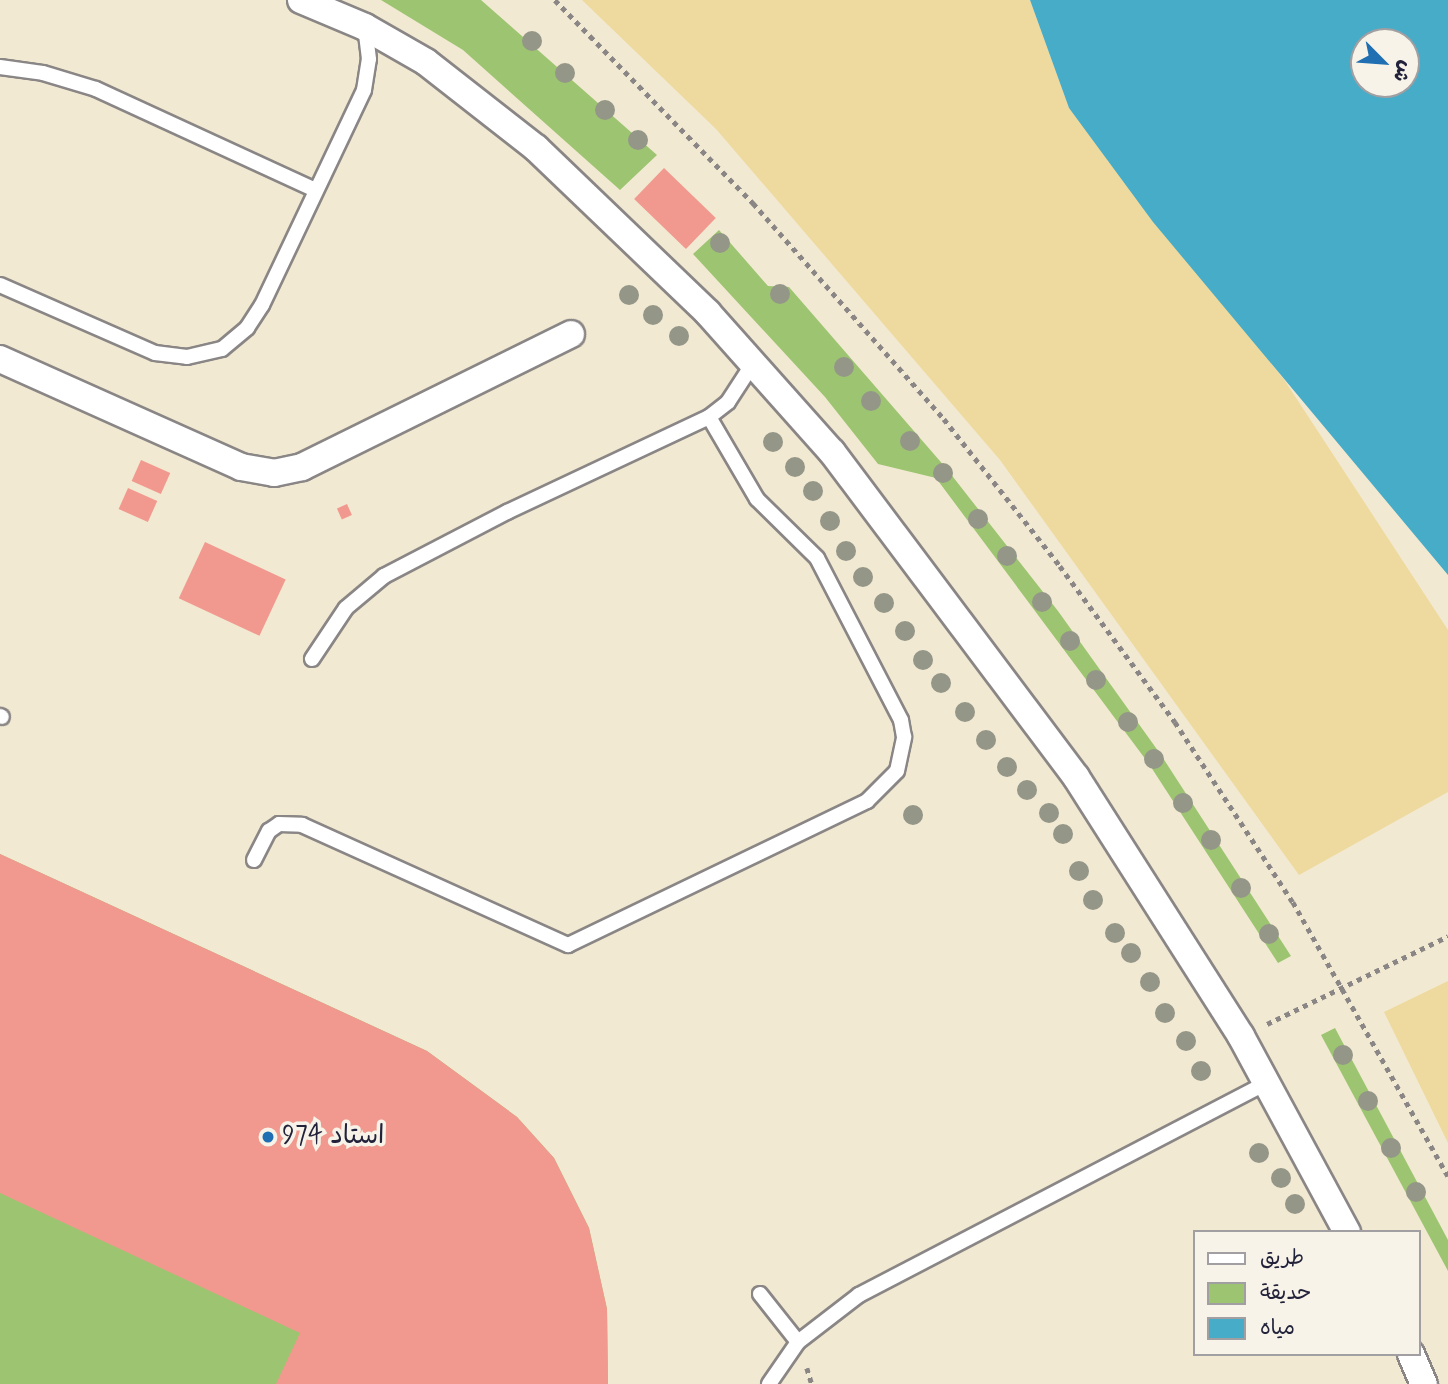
<!DOCTYPE html>
<html>
<head>
<meta charset="utf-8">
<style>
	body { margin:0 }
	#map { position:relative; width:1448px; height:1384px; overflow:hidden; background:#f2e9d2; font-family:Mynerve,"Playpen Sans Arabic",sans-serif }
	div>[style] { position:absolute }
	.green>* { inset:0; background:#9dc571 }
	.sand>* { inset:0; background:#eeda9e }
	.water>* { inset:0; background:#47acc7 }
	.building>* { inset:0; background:#f1998e; transform-origin:0 0 }
	.path>* { height:4.5px; margin-top:-2.25px; transform-origin:0; background:repeating-linear-gradient(90deg,#8a8686 0 5px,transparent 0 10px) }
	.roads { filter:drop-shadow(2px 0 #8a8686) drop-shadow(-2px 0 #8a8686) drop-shadow(0 2px #8a8686) drop-shadow(0 -2px #8a8686) }
	.service>* { height:14px; margin:-7px; padding:0 7px; transform-origin:7px; border-radius:7px; background:#fff }
	.minor>* { height:26px; margin:-13px; padding:0 13px; transform-origin:13px; border-radius:13px; background:#fff }
	.trees>* { width:20px; height:20px; margin:-10px; border-radius:50%; background:#949688 }
	.dots>* { width:19px; height:19px; translate:-50% -50%; box-sizing:border-box; border:4px solid #f7f3e8; border-radius:50% }
	span { translate:-50% -50%; white-space:nowrap; text-align:center; line-height:1.15; -webkit-text-stroke:7px #f7f3e8; paint-order:stroke }
	.poi-label { font-size:26px; color:#22223b }
	.left { translate:0 -50%; text-align:left }
	.legend { position:absolute; left:1193px; top:1230px; width:228px; height:126px; box-sizing:border-box; background:#f7f3e8; border:2px solid #a29fa3; margin:0; padding:9px 12px; list-style:none; font-size:21px; color:#22223b }
	.legend li { display:flex; align-items:center; gap:14px; height:35px }
	.legend b { width:35px; border:2px solid #a29fa3 }
	.north { position:absolute; left:1350px; top:28px; width:70px; height:70px; box-sizing:border-box; background:#f7f3e8; border:2px solid #a29fa3; border-radius:50%; rotate:115deg; font-size:19px; font-weight:700; line-height:28px; text-align:center; color:#22223b }
	.north::after { content:''; display:block; margin:auto; width:24px; height:32px; background:#1f6fb2; clip-path:polygon(50% 0,100% 100%,50% 72%,0 100%) }
</style>
</head>
<body>
<div id="map">
	<div class="green">
		<i style="clip-path:polygon(381px 0,481px 0,657px 155px,620px 190px,463px 50px)"></i>
		<i style="clip-path:polygon(719px 230px,768px 286px,789px 287px,946px 468px,1058px 611px,1161px 755px,1291px 956px,1278px 963px,1149px 764px,936px 478px,878px 464px,825px 397px,693px 254px)"></i>
		<i style="clip-path:polygon(0 854px,427px 1051px,517px 1117px,554px 1158px,589px 1228px,607px 1309px,608px 1384px,0 1384px)"></i>
		<i style="clip-path:polygon(1335px 1028px,1448px 1240px,1448px 1271px,1321px 1035px)"></i>
	</div>
	<div class="sand">
		<i style="clip-path:polygon(582px 0,1030px 0,1069px 108px,1285px 381px,1448px 630px,1448px 792px,1299px 875px,1000px 460px,716px 129px)"></i>
		<i style="clip-path:polygon(1448px 981px,1448px 1143px,1384px 1012px)"></i>
	</div>
	<div class="water">
		<i style="clip-path:polygon(evenodd,1030px 0,1448px 0,1448px 575px,1153px 222px,1069px 108px,1030px 0,1364px 42px,1406px 42px,1406px 84px,1364px 84px,1364px 42px)"></i>
	</div>
	<div class="building">
		<i style="left:664px;top:168px;width:72px;height:43px;rotate:44deg"></i>
		<i style="left:141px;top:460px;width:32px;height:23px;rotate:24deg"></i>
		<i style="left:128px;top:488px;width:32px;height:23px;rotate:24deg"></i>
		<i style="left:347px;top:504px;width:12px;height:11px;rotate:66deg"></i>
		<i style="left:205px;top:542px;width:89px;height:62px;rotate:25deg"></i>
		<i style="clip-path:polygon(0 854px,427px 1051px,517px 1117px,554px 1158px,589px 1228px,607px 1309px,608px 1384px,276px 1384px,300px 1333px,0 1193px)"></i>
	</div>
	<div class="path">
		<i style="left:555px;top:0;width:284px;rotate:45.7deg"></i>
		<i style="left:753px;top:203px;width:288px;rotate:48.5deg"></i>
		<i style="left:944px;top:419px;width:187px;rotate:51.7deg"></i>
		<i style="left:1060px;top:566px;width:194px;rotate:53.6deg"></i>
		<i style="left:1175px;top:722px;width:215px;rotate:56.8deg"></i>
		<i style="left:1293px;top:902px;width:315px;rotate:60.5deg"></i>
		<i style="left:1267px;top:1024px;width:201px;rotate:-25.9deg"></i>
		<i style="left:807px;top:1368px;width:17px;rotate:73deg"></i>
	</div>
	<div class="roads">
		<div class="service">
			<i style="left:0;top:67px;width:43px;rotate:7.9deg"></i>
			<i style="left:43px;top:73px;width:55px;rotate:16.8deg"></i>
			<i style="left:96px;top:89px;width:242px;rotate:24.7deg"></i>
			<i style="left:0;top:285px;width:169px;rotate:23.7deg"></i>
			<i style="left:155px;top:353px;width:32px;rotate:7deg"></i>
			<i style="left:187px;top:357px;width:36px;rotate:-13deg"></i>
			<i style="left:222px;top:349px;width:33px;rotate:-40deg"></i>
			<i style="left:247px;top:328px;width:27px;rotate:-57deg"></i>
			<i style="left:262px;top:305px;width:238px;rotate:-64.6deg"></i>
			<i style="left:364px;top:90px;width:31px;rotate:-81deg"></i>
			<i style="left:369px;top:59px;width:32px;rotate:-97deg"></i>
			<i style="left:312px;top:659px;width:61px;rotate:-56.3deg"></i>
			<i style="left:346px;top:608px;width:50px;rotate:-40.1deg"></i>
			<i style="left:384px;top:576px;width:139px;rotate:-27.5deg"></i>
			<i style="left:507px;top:512px;width:223px;rotate:-25.2deg"></i>
			<i style="left:709px;top:417px;width:24px;rotate:-38deg"></i>
			<i style="left:728px;top:402px;width:48px;rotate:-57deg"></i>
			<i style="left:0;top:716px;width:2px;rotate:27deg"></i>
			<i style="left:254px;top:860px;width:33px;rotate:-63deg"></i>
			<i style="left:269px;top:831px;width:12px;rotate:-35deg"></i>
			<i style="left:279px;top:824px;width:23px;rotate:2deg"></i>
			<i style="left:302px;top:825px;width:292px;rotate:24.3deg"></i>
			<i style="left:568px;top:945px;width:332px;rotate:-25.7deg"></i>
			<i style="left:867px;top:801px;width:42px;rotate:-45deg"></i>
			<i style="left:897px;top:771px;width:35px;rotate:-78deg"></i>
			<i style="left:904px;top:737px;width:17px;rotate:-100deg"></i>
			<i style="left:901px;top:720px;width:182px;rotate:-117.4deg"></i>
			<i style="left:817px;top:558px;width:84px;rotate:-135.5deg"></i>
			<i style="left:757px;top:499px;width:95px;rotate:-120.3deg"></i>
			<i style="left:760px;top:1294px;width:61px;rotate:51.6deg"></i>
			<i style="left:769px;top:1384px;width:51px;rotate:-55.4deg"></i>
			<i style="left:798px;top:1342px;width:77px;rotate:-37.6deg"></i>
			<i style="left:859px;top:1295px;width:460px;rotate:-27.5deg"></i>
		</div>
		<div class="minor">
			<i style="left:301px;top:0;width:69px;rotate:22.9deg"></i>
			<i style="left:365px;top:27px;width:70px;rotate:29.8deg"></i>
			<i style="left:426px;top:62px;width:140px;rotate:38deg"></i>
			<i style="left:536px;top:148px;width:238px;rotate:43.8deg"></i>
			<i style="left:708px;top:313px;width:186px;rotate:48.3deg"></i>
			<i style="left:832px;top:452px;width:406px;rotate:53.1deg"></i>
			<i style="left:1076px;top:777px;width:307px;rotate:57.5deg"></i>
			<i style="left:1241px;top:1036px;width:223px;rotate:61.6deg"></i>
			<i style="left:0;top:359px;width:264px;rotate:24.1deg"></i>
			<i style="left:241px;top:467px;width:34px;rotate:10deg"></i>
			<i style="left:274px;top:473px;width:29px;rotate:-12deg"></i>
			<i style="left:302px;top:467px;width:300px;rotate:-26.3deg"></i>
			<i style="left:1411px;top:1354px;width:33px;rotate:67deg"></i>
		</div>
	</div>
	<div class="trees">
		<i style="left:532px;top:41px"></i>
		<i style="left:565px;top:73px"></i>
		<i style="left:605px;top:110px"></i>
		<i style="left:638px;top:140px"></i>
		<i style="left:720px;top:243px"></i>
		<i style="left:780px;top:294px"></i>
		<i style="left:629px;top:295px"></i>
		<i style="left:653px;top:315px"></i>
		<i style="left:679px;top:336px"></i>
		<i style="left:844px;top:367px"></i>
		<i style="left:871px;top:401px"></i>
		<i style="left:910px;top:441px"></i>
		<i style="left:773px;top:442px"></i>
		<i style="left:795px;top:467px"></i>
		<i style="left:943px;top:473px"></i>
		<i style="left:813px;top:491px"></i>
		<i style="left:978px;top:519px"></i>
		<i style="left:830px;top:521px"></i>
		<i style="left:846px;top:551px"></i>
		<i style="left:1007px;top:556px"></i>
		<i style="left:863px;top:577px"></i>
		<i style="left:1042px;top:602px"></i>
		<i style="left:884px;top:603px"></i>
		<i style="left:905px;top:631px"></i>
		<i style="left:1070px;top:641px"></i>
		<i style="left:923px;top:660px"></i>
		<i style="left:1096px;top:680px"></i>
		<i style="left:941px;top:683px"></i>
		<i style="left:965px;top:712px"></i>
		<i style="left:1128px;top:722px"></i>
		<i style="left:986px;top:740px"></i>
		<i style="left:1154px;top:759px"></i>
		<i style="left:1007px;top:767px"></i>
		<i style="left:1027px;top:790px"></i>
		<i style="left:1183px;top:803px"></i>
		<i style="left:1049px;top:813px"></i>
		<i style="left:913px;top:815px"></i>
		<i style="left:1063px;top:834px"></i>
		<i style="left:1211px;top:840px"></i>
		<i style="left:1079px;top:871px"></i>
		<i style="left:1241px;top:888px"></i>
		<i style="left:1093px;top:900px"></i>
		<i style="left:1115px;top:933px"></i>
		<i style="left:1269px;top:934px"></i>
		<i style="left:1131px;top:953px"></i>
		<i style="left:1150px;top:982px"></i>
		<i style="left:1165px;top:1013px"></i>
		<i style="left:1186px;top:1041px"></i>
		<i style="left:1343px;top:1055px"></i>
		<i style="left:1201px;top:1071px"></i>
		<i style="left:1368px;top:1101px"></i>
		<i style="left:1391px;top:1148px"></i>
		<i style="left:1259px;top:1153px"></i>
		<i style="left:1281px;top:1178px"></i>
		<i style="left:1416px;top:1192px"></i>
		<i style="left:1295px;top:1204px"></i>
	</div>
	<div class="dots">
		<i style="left:268px;top:1137px;background:#1f6fb2"></i>
	</div>
	<div class="poi-label">
		<span class="left" style="left:282px;top:1137px">استاد 974</span>
	</div>
	<ul class="legend">
	<li><b style="height:9px;background:#fff"></b>طريق</li>
	<li><b style="height:19px;background:#9dc571"></b>حديقة</li>
	<li><b style="height:19px;background:#47acc7"></b>مياه</li>
	</ul>
	<div class="north">ش</div>
</div>
</body>
</html>
